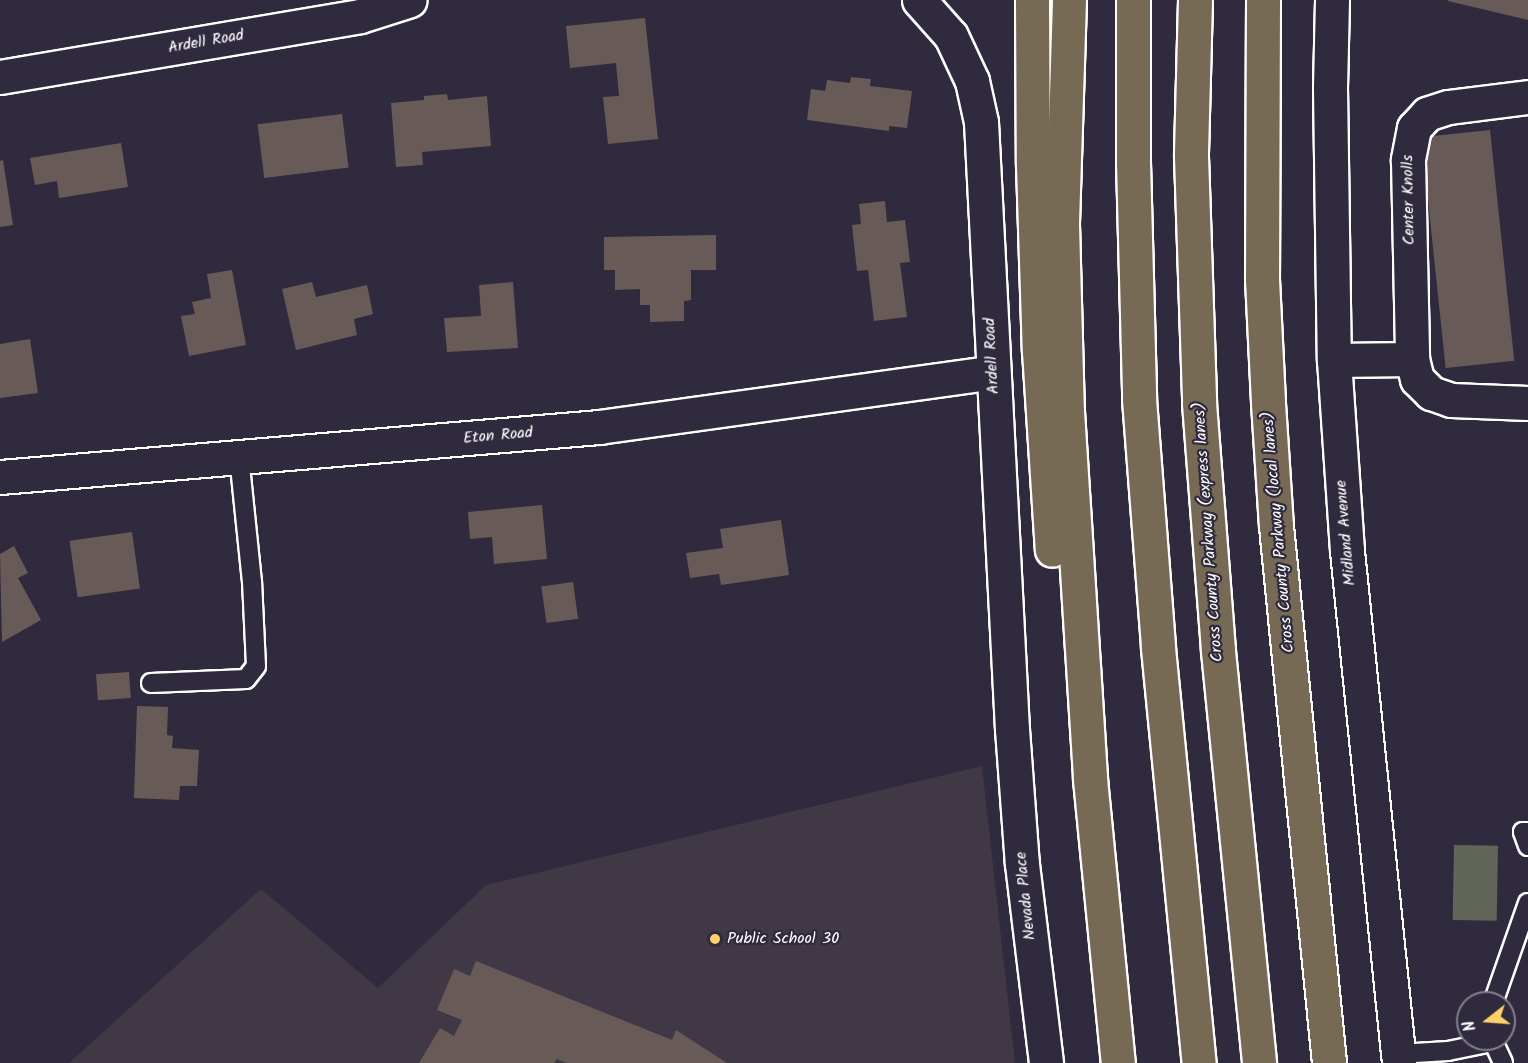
<!DOCTYPE html>
<html>
<head>
<meta charset="utf-8">
<style>
	body { margin:0 }
	#map { position:relative; width:1528px; height:1063px; overflow:hidden; background:#2f2a3d; font-family:Kalam,sans-serif }
	div>[style] { position:absolute }
	.built>* { inset:0; background:#403945 }
	.green>* { inset:0; background:#616658; transform-origin:0 0 }
	.building>* { inset:0; background:#685b57; transform-origin:0 0 }
	.roads { filter:drop-shadow(2px 0 #fff) drop-shadow(-2px 0 #fff) drop-shadow(0 2px #fff) drop-shadow(0 -2px #fff) }
	.lane>* { height:18px; margin:-9px; padding:0 9px; transform-origin:9px; border-radius:9px; background:#2f2a3d }
	.street>* { height:33px; margin:-16.5px; padding:0 16.5px; transform-origin:16.5px; border-radius:16.5px; background:#2f2a3d }
	.secondary>* { height:33px; margin:-16.5px; padding:0 16.5px; transform-origin:16.5px; border-radius:16.5px; background:#2f2a3d }
	.highway>* { height:33px; margin:-16.5px; padding:0 16.5px; transform-origin:16.5px; border-radius:16.5px; background:#776a54 }
	.dots>* { width:16px; height:16px; translate:-50% -50%; box-sizing:border-box; border:3px solid #2f2a3d; border-radius:50% }
	span { translate:-50% -50%; white-space:nowrap; text-align:center; line-height:1.15; -webkit-text-stroke:4.5px #2f2a3d; paint-order:stroke }
	.street-label { font-size:16px; color:#fff }
	.poi-label { font-size:16px; color:#fff }
	.left { translate:0 -50%; text-align:left }
	.north { position:absolute; left:1456px; top:991px; width:60px; height:60px; box-sizing:border-box; background:#2f2a3d; border:2px solid #827f8b; border-radius:50%; rotate:253deg; font-size:16px; font-weight:700; line-height:24px; text-align:center; color:#fff }
	.north::after { content:''; display:block; margin:auto; width:21px; height:27px; background:#ffd166; clip-path:polygon(50% 0,100% 100%,50% 72%,0 100%) }
</style>
</head>
<body>
<div id="map">
	<div class="built">
		<i style="clip-path:polygon(982px 766px,1015px 1063px,69px 1063px,261px 889px,378px 988px,486px 885px)"></i>
	</div>
	<div class="green">
		<i style="left:1454px;top:845px;width:44px;height:75px;rotate:1deg"></i>
	</div>
	<div class="building">
		<i style="clip-path:polygon(1528px 0,1528px 20px,1448px 1px,1448px 0)"></i>
		<i style="clip-path:polygon(645px 18px,658px 139px,608px 144px,603px 97px,619px 96px,616px 63px,570px 68px,566px 26px)"></i>
		<i style="clip-path:polygon(851px 77px,871px 79px,870px 86px,912px 91px,907px 128px,889px 126px,889px 131px,807px 120px,811px 89px,825px 91px,827px 80px,850px 83px)"></i>
		<i style="clip-path:polygon(447px 94px,448px 100px,487px 96px,491px 146px,422px 152px,423px 165px,396px 167px,391px 103px,424px 100px,424px 96px)"></i>
		<i style="left:342px;top:114px;width:54px;height:85px;rotate:83deg"></i>
		<i style="left:1490px;top:130px;width:232px;height:69px;rotate:84deg"></i>
		<i style="clip-path:polygon(121px 143px,128px 187px,59px 198px,57px 181px,35px 185px,30px 158px)"></i>
		<i style="clip-path:polygon(3px 160px,13px 225px,0 227px,0 161px)"></i>
		<i style="clip-path:polygon(885px 201px,887px 222px,905px 220px,910px 262px,900px 263px,907px 317px,874px 321px,868px 270px,857px 271px,852px 225px,861px 224px,859px 204px)"></i>
		<i style="clip-path:polygon(716px 235px,716px 270px,691px 270px,691px 300px,684px 301px,684px 321px,650px 322px,650px 305px,640px 305px,640px 289px,615px 290px,615px 270px,604px 270px,604px 237px)"></i>
		<i style="clip-path:polygon(232px 270px,246px 345px,189px 356px,181px 316px,195px 314px,192px 302px,211px 298px,207px 274px)"></i>
		<i style="clip-path:polygon(312px 282px,316px 297px,367px 285px,373px 314px,354px 319px,357px 335px,296px 350px,282px 289px)"></i>
		<i style="clip-path:polygon(513px 282px,518px 348px,447px 352px,444px 318px,481px 316px,479px 285px)"></i>
		<i style="clip-path:polygon(30px 339px,38px 393px,0 398px,0 344px)"></i>
		<i style="clip-path:polygon(542px 505px,547px 559px,494px 564px,492px 537px,470px 539px,468px 512px)"></i>
		<i style="clip-path:polygon(781px 520px,789px 575px,721px 585px,719px 574px,690px 578px,686px 553px,723px 548px,720px 529px)"></i>
		<i style="left:132px;top:532px;width:57px;height:63px;rotate:82deg"></i>
		<i style="clip-path:polygon(14px 546px,28px 573px,18px 578px,41px 620px,2px 642px,0 554px)"></i>
		<i style="left:573px;top:582px;width:37px;height:32px;rotate:82deg"></i>
		<i style="left:129px;top:672px;width:26px;height:33px;rotate:86deg"></i>
		<i style="clip-path:polygon(137px 706px,168px 707px,167px 735px,173px 736px,172px 748px,199px 750px,197px 786px,180px 786px,179px 800px,134px 798px)"></i>
		<i style="clip-path:polygon(476px 961px,672px 1040px,676px 1030px,727px 1063px,567px 1063px,557px 1059px,554px 1063px,419px 1063px,440px 1028px,454px 1036px,462px 1020px,437px 1010px,454px 969px,470px 976px)"></i>
	</div>
	<div class="roads">
		<div class="lane">
			<i style="left:151px;top:683px;width:95px;rotate:-2.4deg"></i>
			<i style="left:246px;top:679px;width:16px;rotate:-52deg"></i>
			<i style="left:256px;top:666px;width:84px;rotate:-92.7deg"></i>
			<i style="left:252px;top:582px;width:126px;rotate:-95.9deg"></i>
			<i style="left:1528px;top:832px;width:5px;rotate:180deg"></i>
			<i style="left:1523px;top:832px;width:15px;rotate:70deg"></i>
			<i style="left:1493px;top:1003px;width:106px;rotate:-70.7deg"></i>
			<i style="left:1492px;top:1039px;width:26px;rotate:65deg"></i>
			<i style="left:1398px;top:1054px;width:50px;rotate:-3.4deg"></i>
			<i style="left:1448px;top:1051px;width:45px;rotate:-11.6deg"></i>
		</div>
		<div class="street">
			<i style="left:919px;top:0;width:48px;rotate:48.4deg"></i>
			<i style="left:951px;top:36px;width:50px;rotate:65deg"></i>
			<i style="left:972px;top:81px;width:42px;rotate:77.6deg"></i>
			<i style="left:981px;top:122px;width:608px;rotate:87.08deg"></i>
			<i style="left:1012px;top:729px;width:135px;rotate:85.8deg"></i>
			<i style="left:1022px;top:864px;width:200px;rotate:83.1deg"></i>
			<i style="left:0;top:77px;width:365px;rotate:-9.6deg"></i>
			<i style="left:360px;top:16px;width:52px;rotate:-17.7deg"></i>
			<i style="left:1528px;top:97px;width:81px;rotate:172.9deg"></i>
			<i style="left:1448px;top:107px;width:22px;rotate:162deg"></i>
			<i style="left:1427px;top:114px;width:19px;rotate:133deg"></i>
			<i style="left:1414px;top:128px;width:33px;rotate:101deg"></i>
			<i style="left:1408px;top:160px;width:199px;rotate:88.8deg"></i>
			<i style="left:1412px;top:359px;width:21px;rotate:76deg"></i>
			<i style="left:1417px;top:379px;width:20px;rotate:45deg"></i>
			<i style="left:1431px;top:393px;width:21px;rotate:19deg"></i>
			<i style="left:1451px;top:400px;width:77px;rotate:2.2deg"></i>
			<i style="left:1334px;top:360px;width:78px;rotate:-0.7deg"></i>
			<i style="left:0;top:477px;width:601px;rotate:-4.77deg"></i>
			<i style="left:599px;top:427px;width:398px;rotate:-7.9deg"></i>
		</div>
		<div class="secondary">
			<i style="left:1332px;top:0;width:87px;rotate:91.3deg"></i>
			<i style="left:1330px;top:87px;width:273px;rotate:89.2deg"></i>
			<i style="left:1334px;top:360px;width:191px;rotate:86.1deg"></i>
			<i style="left:1347px;top:551px;width:515px;rotate:84.2deg"></i>
		</div>
		<div class="highway">
			<i style="left:1032px;top:0;width:165px;rotate:89.7deg"></i>
			<i style="left:1033px;top:165px;width:186px;rotate:88.2deg"></i>
			<i style="left:1039px;top:351px;width:199px;rotate:86.3deg"></i>
			<i style="left:1069px;top:0;width:224px;rotate:91.8deg"></i>
			<i style="left:1062px;top:224px;width:187px;rotate:88.5deg"></i>
			<i style="left:1067px;top:411px;width:369px;rotate:86.4deg"></i>
			<i style="left:1090px;top:779px;width:285px;rotate:84.4deg"></i>
			<i style="left:1133px;top:0;width:162px;rotate:90deg"></i>
			<i style="left:1133px;top:162px;width:237px;rotate:88.5deg"></i>
			<i style="left:1139px;top:399px;width:250px;rotate:85.6deg"></i>
			<i style="left:1158px;top:648px;width:417px;rotate:84.4deg"></i>
			<i style="left:1195px;top:0;width:156px;rotate:91.5deg"></i>
			<i style="left:1191px;top:156px;width:247px;rotate:88.1deg"></i>
			<i style="left:1199px;top:403px;width:249px;rotate:85.6deg"></i>
			<i style="left:1218px;top:651px;width:414px;rotate:84.3deg"></i>
			<i style="left:1263px;top:0;width:279px;rotate:90.2deg"></i>
			<i style="left:1262px;top:279px;width:124px;rotate:87.2deg"></i>
			<i style="left:1268px;top:403px;width:123px;rotate:86.3deg"></i>
			<i style="left:1276px;top:526px;width:540px;rotate:84.36deg"></i>
		</div>
	</div>
	<div class="dots">
		<i style="left:715px;top:939px;background:#ffd166"></i>
	</div>
	<div class="street-label">
		<span style="left:206px;top:42px;rotate:-10deg">Ardell Road</span>
		<span style="left:1409px;top:200px;rotate:-91deg">Center Knolls</span>
		<span style="left:992px;top:356px;rotate:-93deg">Ardell Road</span>
		<span style="left:498px;top:436px;rotate:-5deg">Eton Road</span>
		<span style="left:1209px;top:532px;rotate:-94deg">Cross County Parkway (express lanes)</span>
		<span style="left:1279px;top:532px;rotate:-95deg">Cross County Parkway (local lanes)</span>
		<span style="left:1346px;top:533px;rotate:-95deg">Midland Avenue</span>
		<span style="left:1026px;top:896px;rotate:-96deg">Nevada Place</span>
	</div>
	<div class="poi-label">
		<span class="left" style="left:727px;top:939px">Public School 30</span>
	</div>
	<div class="north">N</div>
</div>
</body>
</html>
